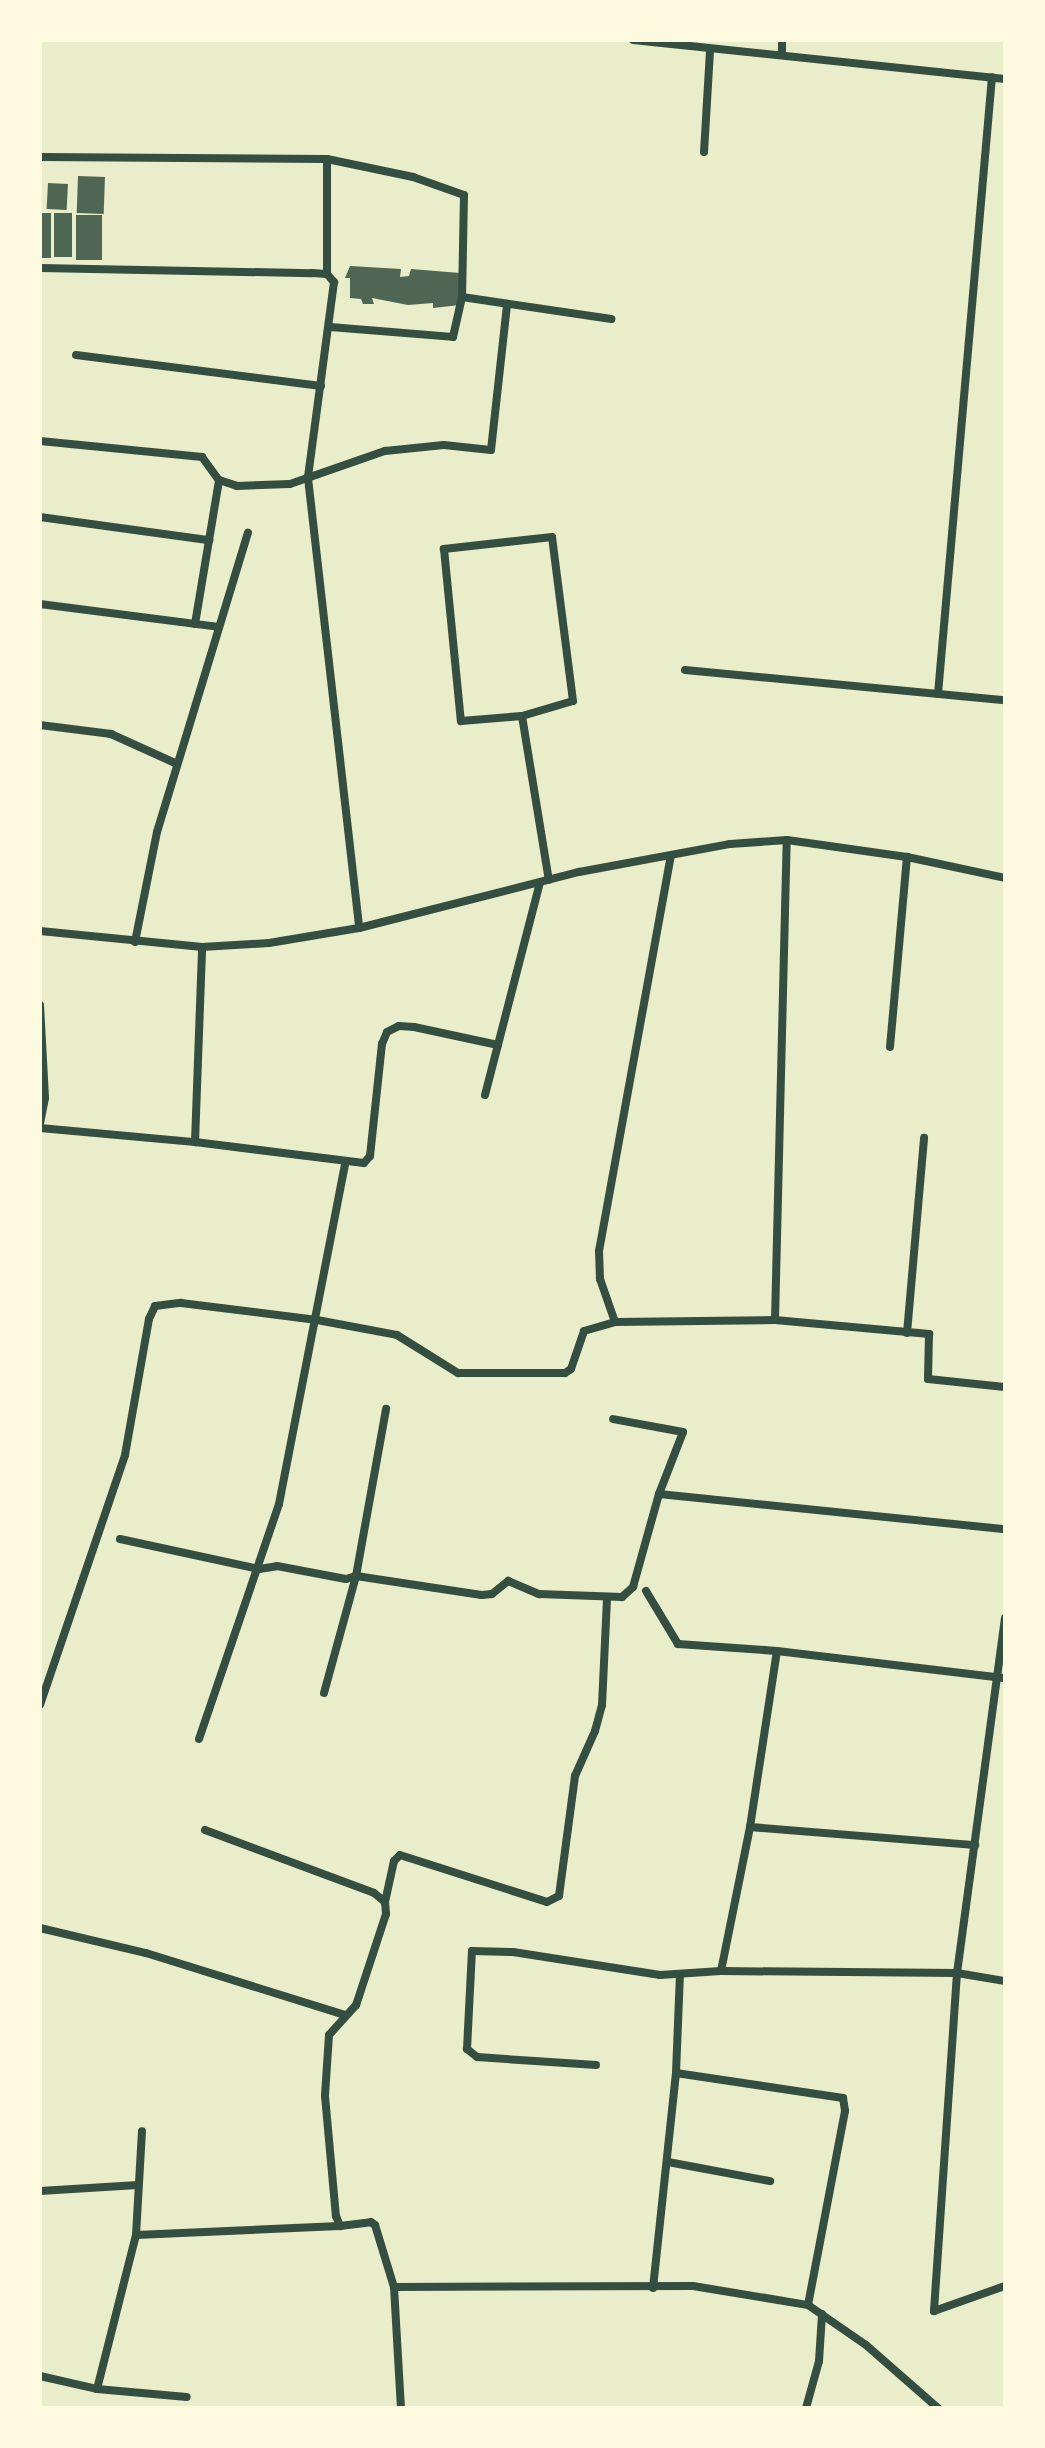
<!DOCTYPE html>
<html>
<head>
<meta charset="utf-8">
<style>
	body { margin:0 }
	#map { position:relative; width:1045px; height:2448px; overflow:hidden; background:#e9edc9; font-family:Raleway,sans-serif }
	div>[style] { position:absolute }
	.building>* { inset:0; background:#4f6655; transform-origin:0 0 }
	.minor>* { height:8px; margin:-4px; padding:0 4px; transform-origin:4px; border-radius:4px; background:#344e41 }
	span { translate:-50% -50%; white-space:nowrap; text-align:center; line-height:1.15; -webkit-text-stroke:7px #fefae0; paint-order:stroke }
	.frame { position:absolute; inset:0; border:42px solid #fefae0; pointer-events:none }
</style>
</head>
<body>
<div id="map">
	<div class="building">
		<i style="left:78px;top:176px;width:27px;height:37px;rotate:2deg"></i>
		<i style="left:48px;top:183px;width:20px;height:26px;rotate:3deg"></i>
		<i style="left:51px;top:213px;width:45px;height:11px;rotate:90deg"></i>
		<i style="left:54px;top:213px;width:18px;height:44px"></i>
		<i style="left:76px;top:215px;width:26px;height:45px"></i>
		<i style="clip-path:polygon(350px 266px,401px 269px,400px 277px,409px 276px,411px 269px,460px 273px,460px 305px,433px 308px,433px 303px,408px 305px,372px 298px,374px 304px,363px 304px,361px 299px,350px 298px,350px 278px,345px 278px)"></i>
	</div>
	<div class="minor">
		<i style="left:633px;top:40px;width:374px;rotate:6deg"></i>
		<i style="left:782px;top:55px;width:15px;rotate:-90deg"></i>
		<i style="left:704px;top:152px;width:102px;rotate:-86.6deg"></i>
		<i style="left:40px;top:157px;width:287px;rotate:0.4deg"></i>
		<i style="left:327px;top:159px;width:88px;rotate:11.8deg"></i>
		<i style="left:413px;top:177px;width:54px;rotate:19.4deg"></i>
		<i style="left:464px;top:195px;width:102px;rotate:91.1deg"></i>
		<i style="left:462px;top:297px;width:151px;rotate:8.4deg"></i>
		<i style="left:40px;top:268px;width:272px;rotate:1.1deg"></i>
		<i style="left:312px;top:273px;width:15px;rotate:4deg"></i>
		<i style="left:327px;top:274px;width:11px;rotate:49deg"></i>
		<i style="left:334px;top:282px;width:198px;rotate:97.6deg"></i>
		<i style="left:308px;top:478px;width:453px;rotate:83.5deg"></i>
		<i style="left:327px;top:274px;width:115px;rotate:-90deg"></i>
		<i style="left:330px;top:327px;width:123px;rotate:4.6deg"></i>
		<i style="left:453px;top:337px;width:41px;rotate:-77.3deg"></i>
		<i style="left:76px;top:355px;width:247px;rotate:7.2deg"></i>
		<i style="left:40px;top:441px;width:163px;rotate:5.6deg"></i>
		<i style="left:202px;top:457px;width:29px;rotate:54deg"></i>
		<i style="left:219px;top:480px;width:19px;rotate:18deg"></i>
		<i style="left:237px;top:486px;width:53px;rotate:-2.2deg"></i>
		<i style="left:290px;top:484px;width:101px;rotate:-19.2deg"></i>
		<i style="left:385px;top:451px;width:59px;rotate:-5.8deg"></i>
		<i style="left:444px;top:445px;width:47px;rotate:6.1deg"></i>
		<i style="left:491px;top:450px;width:147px;rotate:-83.7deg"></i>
		<i style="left:40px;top:517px;width:171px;rotate:7.8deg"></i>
		<i style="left:40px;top:604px;width:180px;rotate:7.3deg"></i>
		<i style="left:195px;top:624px;width:146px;rotate:-80.5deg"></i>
		<i style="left:685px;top:670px;width:321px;rotate:5.4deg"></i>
		<i style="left:938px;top:694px;width:619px;rotate:-85deg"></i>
		<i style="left:522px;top:716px;width:53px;rotate:-16.4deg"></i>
		<i style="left:573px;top:701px;width:165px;rotate:-97.3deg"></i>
		<i style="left:552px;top:537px;width:109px;rotate:173.7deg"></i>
		<i style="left:444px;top:549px;width:173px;rotate:84.4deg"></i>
		<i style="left:461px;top:721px;width:61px;rotate:-4.7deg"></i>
		<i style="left:522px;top:716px;width:166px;rotate:80.7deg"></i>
		<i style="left:40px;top:725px;width:72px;rotate:7.2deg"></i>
		<i style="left:111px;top:734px;width:72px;rotate:24.4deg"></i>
		<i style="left:40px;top:931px;width:163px;rotate:5.6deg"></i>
		<i style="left:202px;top:947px;width:67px;rotate:-3.4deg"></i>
		<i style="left:269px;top:943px;width:91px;rotate:-9.5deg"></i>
		<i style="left:359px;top:928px;width:227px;rotate:-14.3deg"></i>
		<i style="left:579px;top:872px;width:154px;rotate:-10.5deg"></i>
		<i style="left:730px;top:844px;width:57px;rotate:-4deg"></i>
		<i style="left:787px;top:840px;width:121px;rotate:8.1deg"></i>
		<i style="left:907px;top:857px;width:100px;rotate:12.1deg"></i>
		<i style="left:135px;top:942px;width:112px;rotate:-78.7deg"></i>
		<i style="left:157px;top:832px;width:313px;rotate:-73.1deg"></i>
		<i style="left:40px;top:1005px;width:93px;rotate:86.9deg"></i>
		<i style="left:45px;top:1098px;width:25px;rotate:101deg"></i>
		<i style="left:890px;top:1047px;width:191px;rotate:-84.9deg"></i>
		<i style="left:485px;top:1095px;width:219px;rotate:-75.5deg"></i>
		<i style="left:40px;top:1128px;width:156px;rotate:5.2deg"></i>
		<i style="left:195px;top:1142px;width:170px;rotate:7.1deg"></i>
		<i style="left:364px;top:1163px;width:9px;rotate:-49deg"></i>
		<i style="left:370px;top:1156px;width:113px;rotate:-83.9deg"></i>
		<i style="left:382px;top:1044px;width:13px;rotate:-67deg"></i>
		<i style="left:387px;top:1032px;width:13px;rotate:-27deg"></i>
		<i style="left:399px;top:1026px;width:15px;rotate:4deg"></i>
		<i style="left:414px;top:1027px;width:86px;rotate:12.1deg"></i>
		<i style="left:195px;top:1142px;width:195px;rotate:-87.9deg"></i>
		<i style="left:775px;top:1320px;width:480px;rotate:-88.6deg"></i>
		<i style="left:615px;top:1322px;width:46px;rotate:-109.2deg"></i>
		<i style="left:600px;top:1279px;width:28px;rotate:-92deg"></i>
		<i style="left:599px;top:1251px;width:402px;rotate:-79.7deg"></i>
		<i style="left:907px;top:1333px;width:196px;rotate:-85deg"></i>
		<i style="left:659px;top:1494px;width:348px;rotate:5.8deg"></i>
		<i style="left:120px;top:1539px;width:142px;rotate:12.2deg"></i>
		<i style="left:259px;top:1569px;width:18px;rotate:-9deg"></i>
		<i style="left:277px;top:1566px;width:70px;rotate:10.7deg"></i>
		<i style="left:346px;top:1579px;width:10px;rotate:-17deg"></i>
		<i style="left:356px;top:1576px;width:127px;rotate:8.6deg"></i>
		<i style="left:482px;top:1595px;width:10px;rotate:-6deg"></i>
		<i style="left:492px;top:1594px;width:21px;rotate:-39deg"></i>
		<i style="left:508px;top:1581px;width:34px;rotate:23deg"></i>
		<i style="left:539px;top:1594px;width:83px;rotate:2.1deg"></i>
		<i style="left:622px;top:1597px;width:15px;rotate:-42deg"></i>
		<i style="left:633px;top:1587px;width:97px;rotate:-74.4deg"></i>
		<i style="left:659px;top:1494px;width:66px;rotate:-68.8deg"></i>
		<i style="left:683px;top:1432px;width:71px;rotate:-169.5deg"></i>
		<i style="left:646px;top:1591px;width:62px;rotate:58.9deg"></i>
		<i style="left:678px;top:1644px;width:99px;rotate:4deg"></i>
		<i style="left:777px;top:1651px;width:230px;rotate:6.8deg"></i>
		<i style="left:1005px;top:1618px;width:358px;rotate:97.7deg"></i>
		<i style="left:957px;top:1973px;width:339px;rotate:93.9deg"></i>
		<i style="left:934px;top:2311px;width:75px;rotate:-19.4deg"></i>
		<i style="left:324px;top:1693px;width:121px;rotate:-74.7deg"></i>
		<i style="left:356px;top:1576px;width:170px;rotate:-79.8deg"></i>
		<i style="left:40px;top:1705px;width:264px;rotate:-71.2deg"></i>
		<i style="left:125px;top:1455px;width:138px;rotate:-80deg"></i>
		<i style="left:149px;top:1319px;width:14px;rotate:-65deg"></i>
		<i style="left:155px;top:1306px;width:26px;rotate:-7deg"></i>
		<i style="left:181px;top:1303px;width:137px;rotate:7.1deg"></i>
		<i style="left:317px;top:1320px;width:81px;rotate:10.6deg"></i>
		<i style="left:397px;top:1335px;width:72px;rotate:31.9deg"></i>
		<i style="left:458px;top:1373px;width:107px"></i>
		<i style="left:565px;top:1373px;width:7px;rotate:-34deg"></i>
		<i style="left:571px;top:1369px;width:40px;rotate:-71.1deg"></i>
		<i style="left:584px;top:1331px;width:32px;rotate:-16deg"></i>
		<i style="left:615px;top:1322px;width:160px;rotate:-0.7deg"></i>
		<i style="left:775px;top:1320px;width:155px;rotate:5.2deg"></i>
		<i style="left:929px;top:1334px;width:45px;rotate:91.3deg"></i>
		<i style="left:928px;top:1379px;width:77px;rotate:5.9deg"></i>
		<i style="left:199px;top:1739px;width:248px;rotate:-71.2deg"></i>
		<i style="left:279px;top:1504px;width:347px;rotate:-79deg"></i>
		<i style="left:750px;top:1827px;width:226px;rotate:4.6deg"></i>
		<i style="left:205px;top:1830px;width:180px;rotate:20.4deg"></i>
		<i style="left:374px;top:1893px;width:14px;rotate:39deg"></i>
		<i style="left:385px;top:1902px;width:12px;rotate:85deg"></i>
		<i style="left:386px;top:1914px;width:96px;rotate:108.2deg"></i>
		<i style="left:356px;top:2005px;width:40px;rotate:132deg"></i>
		<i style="left:329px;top:2035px;width:61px;rotate:93.8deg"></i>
		<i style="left:325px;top:2096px;width:121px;rotate:84.8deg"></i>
		<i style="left:336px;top:2216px;width:11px;rotate:68deg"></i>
		<i style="left:340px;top:2226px;width:31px;rotate:-7deg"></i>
		<i style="left:371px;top:2222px;width:5px;rotate:37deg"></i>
		<i style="left:375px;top:2225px;width:65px;rotate:73deg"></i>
		<i style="left:394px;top:2287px;width:121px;rotate:86.7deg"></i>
		<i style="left:385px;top:1902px;width:42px;rotate:-77.6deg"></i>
		<i style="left:394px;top:1861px;width:8px;rotate:-45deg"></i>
		<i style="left:400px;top:1855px;width:154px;rotate:17.7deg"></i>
		<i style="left:547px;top:1902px;width:13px;rotate:-27deg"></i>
		<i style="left:559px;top:1896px;width:121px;rotate:-82.4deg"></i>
		<i style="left:575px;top:1776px;width:49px;rotate:-66deg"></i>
		<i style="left:595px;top:1731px;width:27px;rotate:-75deg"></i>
		<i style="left:602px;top:1705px;width:108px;rotate:-87.3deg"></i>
		<i style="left:40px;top:1928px;width:109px;rotate:13.3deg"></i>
		<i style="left:146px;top:1953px;width:208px;rotate:17.3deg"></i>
		<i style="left:721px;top:1971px;width:147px;rotate:-78.6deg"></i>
		<i style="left:750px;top:1827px;width:178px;rotate:-81.3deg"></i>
		<i style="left:596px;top:2065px;width:119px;rotate:-176.2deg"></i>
		<i style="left:477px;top:2057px;width:13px;rotate:-141deg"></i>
		<i style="left:467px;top:2049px;width:98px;rotate:-87.1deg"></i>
		<i style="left:472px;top:1951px;width:41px;rotate:1.4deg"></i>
		<i style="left:513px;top:1952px;width:149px;rotate:8.9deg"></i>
		<i style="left:660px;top:1975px;width:61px;rotate:-3.8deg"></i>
		<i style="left:721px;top:1971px;width:236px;rotate:0.5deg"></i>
		<i style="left:957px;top:1973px;width:49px;rotate:9.5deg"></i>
		<i style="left:676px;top:2073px;width:169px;rotate:8.5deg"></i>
		<i style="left:843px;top:2098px;width:13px;rotate:81deg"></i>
		<i style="left:845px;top:2111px;width:197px;rotate:100.8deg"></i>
		<i style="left:668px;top:2162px;width:104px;rotate:10.6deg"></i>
		<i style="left:40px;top:2191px;width:98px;rotate:-3.5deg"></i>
		<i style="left:136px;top:2235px;width:204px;rotate:-2.5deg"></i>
		<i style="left:394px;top:2287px;width:299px;rotate:-0.2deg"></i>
		<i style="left:693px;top:2286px;width:117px;rotate:9.4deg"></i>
		<i style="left:808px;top:2305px;width:70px;rotate:34.6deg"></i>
		<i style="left:866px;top:2345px;width:96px;rotate:41.2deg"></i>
		<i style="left:653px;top:2288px;width:216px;rotate:-83.9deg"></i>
		<i style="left:676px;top:2073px;width:99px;rotate:-87.7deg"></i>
		<i style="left:40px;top:2376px;width:58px;rotate:12.8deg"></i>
		<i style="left:97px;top:2389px;width:90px;rotate:5.1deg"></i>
		<i style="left:97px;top:2389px;width:159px;rotate:-75.8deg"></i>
		<i style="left:136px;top:2235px;width:104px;rotate:-86.7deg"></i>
		<i style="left:806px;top:2408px;width:49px;rotate:-74.5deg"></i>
		<i style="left:819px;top:2361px;width:47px;rotate:-86.3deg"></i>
	</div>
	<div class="frame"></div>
</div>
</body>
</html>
